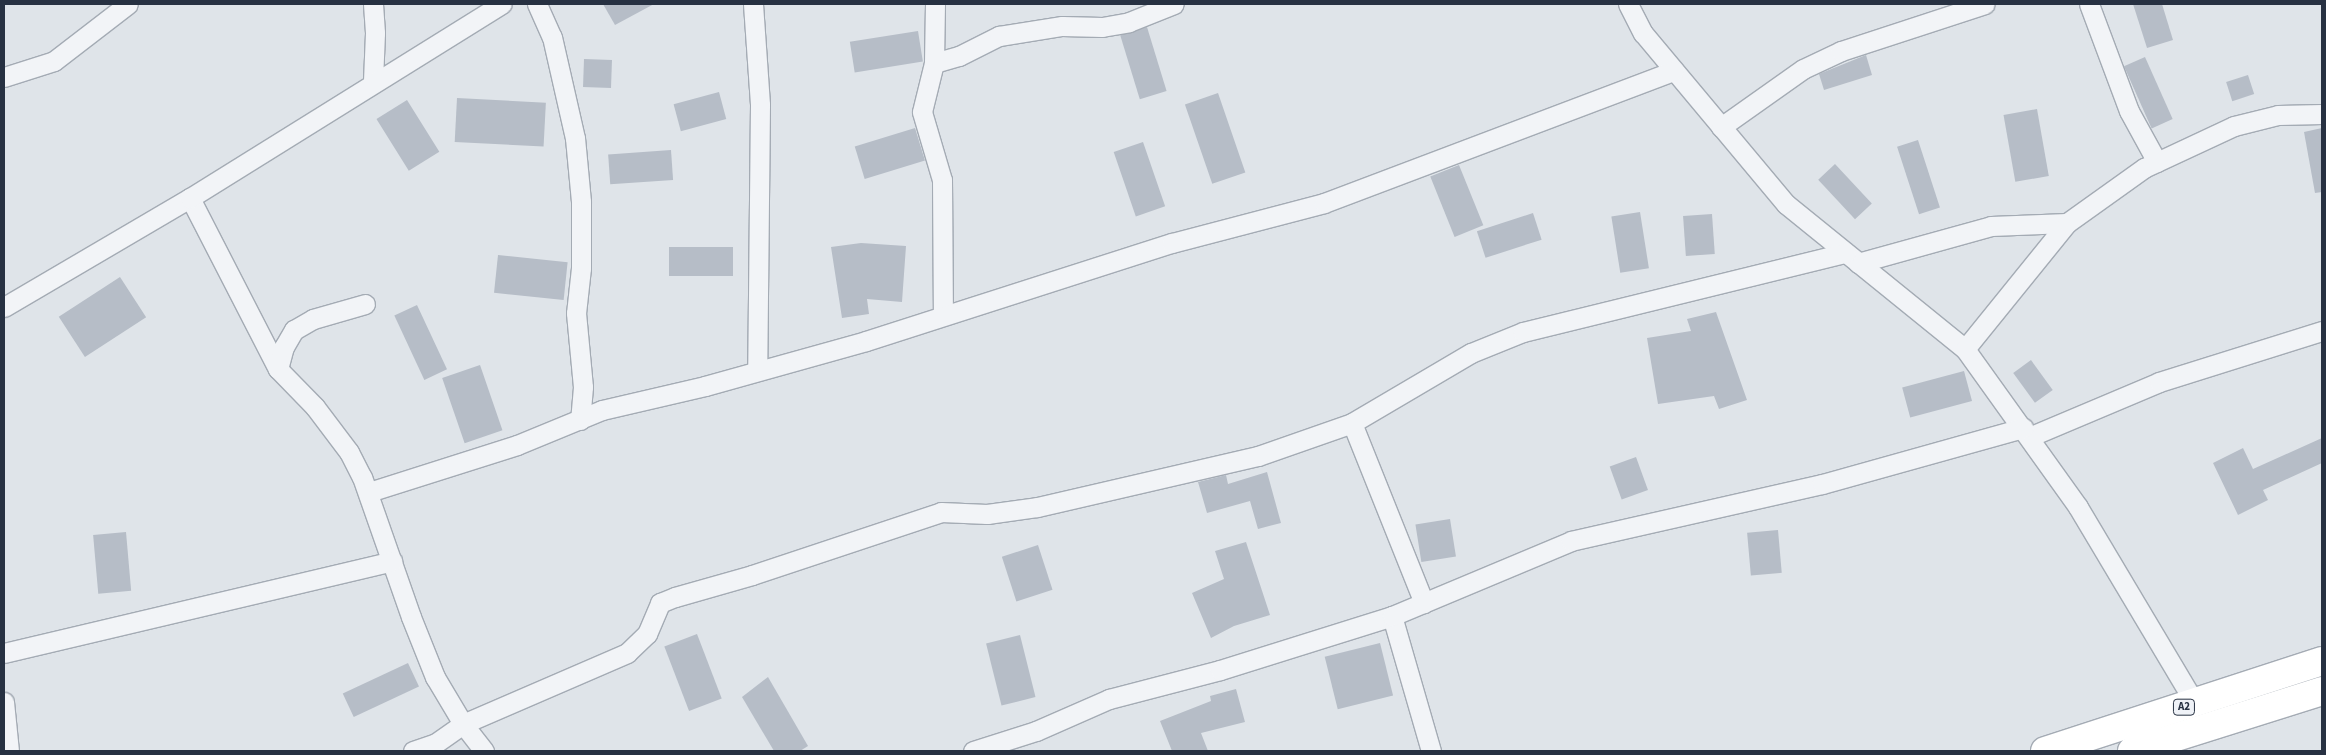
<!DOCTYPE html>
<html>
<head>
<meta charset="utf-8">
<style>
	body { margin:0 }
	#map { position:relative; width:2326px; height:755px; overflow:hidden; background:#dfe4e9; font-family:"Source Sans 3",sans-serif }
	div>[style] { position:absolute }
	.building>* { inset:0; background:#b6bdc7; transform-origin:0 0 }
	.roads { filter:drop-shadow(1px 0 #a4abb4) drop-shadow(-1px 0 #a4abb4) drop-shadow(0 1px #a4abb4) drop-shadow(0 -1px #a4abb4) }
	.minor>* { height:19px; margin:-9.5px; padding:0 9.5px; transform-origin:9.5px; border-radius:9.5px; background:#f2f4f7 }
	.trunk>* { height:28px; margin:-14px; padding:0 14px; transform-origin:14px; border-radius:14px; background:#fff }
	span { translate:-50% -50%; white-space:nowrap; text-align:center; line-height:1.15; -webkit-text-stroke:5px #eff2f7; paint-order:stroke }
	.shield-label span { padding:1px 4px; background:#eff2f7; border:1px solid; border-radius:4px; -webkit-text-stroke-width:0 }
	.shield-label { font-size:11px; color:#273142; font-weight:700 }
	.frame { position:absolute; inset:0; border:5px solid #273142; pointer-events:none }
</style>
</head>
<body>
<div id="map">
	<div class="building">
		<i style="clip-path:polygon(603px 4px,654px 4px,615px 25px)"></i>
		<i style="clip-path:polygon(2133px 4px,2162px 4px,2173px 40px,2147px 48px)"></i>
		<i style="left:1147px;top:27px;width:67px;height:28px;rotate:73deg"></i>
		<i style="left:918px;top:31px;width:31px;height:69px;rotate:81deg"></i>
		<i style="clip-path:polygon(1866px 55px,1872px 75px,1824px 90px,1819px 74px)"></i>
		<i style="left:2145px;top:57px;width:68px;height:23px;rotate:66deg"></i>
		<i style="left:584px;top:59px;width:28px;height:28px;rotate:2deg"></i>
		<i style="left:2248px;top:75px;width:20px;height:23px;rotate:72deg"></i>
		<i style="left:719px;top:92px;width:28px;height:47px;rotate:75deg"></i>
		<i style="left:1218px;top:93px;width:84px;height:35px;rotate:71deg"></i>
		<i style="left:457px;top:98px;width:89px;height:44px;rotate:3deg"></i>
		<i style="left:407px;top:100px;width:61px;height:36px;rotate:58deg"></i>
		<i style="left:2037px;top:109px;width:68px;height:34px;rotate:80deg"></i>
		<i style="left:915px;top:128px;width:34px;height:63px;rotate:73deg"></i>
		<i style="clip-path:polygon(2322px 128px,2322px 192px,2315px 193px,2304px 132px)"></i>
		<i style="left:1918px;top:140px;width:71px;height:22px;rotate:72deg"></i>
		<i style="left:1143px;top:142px;width:68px;height:31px;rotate:71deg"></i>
		<i style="left:671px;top:150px;width:30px;height:63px;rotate:86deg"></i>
		<i style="left:1835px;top:164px;width:54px;height:23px;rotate:47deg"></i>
		<i style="left:1459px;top:165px;width:65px;height:31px;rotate:68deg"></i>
		<i style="left:1640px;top:212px;width:57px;height:29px;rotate:81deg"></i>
		<i style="left:1533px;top:213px;width:28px;height:59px;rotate:72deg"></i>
		<i style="left:1712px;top:214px;width:40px;height:29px;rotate:86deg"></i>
		<i style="clip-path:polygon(861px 243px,906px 246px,902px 302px,867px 299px,869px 314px,842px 318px,831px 247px)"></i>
		<i style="left:669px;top:247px;width:64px;height:29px"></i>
		<i style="left:498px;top:255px;width:70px;height:38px;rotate:6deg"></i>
		<i style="left:120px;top:277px;width:48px;height:73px;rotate:57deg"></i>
		<i style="left:417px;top:305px;width:71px;height:25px;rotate:65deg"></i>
		<i style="clip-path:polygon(1716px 312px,1747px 400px,1719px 409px,1714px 396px,1658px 404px,1647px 338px,1691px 331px,1687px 319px)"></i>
		<i style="left:2031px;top:360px;width:37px;height:22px;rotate:54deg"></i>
		<i style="left:480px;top:365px;width:69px;height:40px;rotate:71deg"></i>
		<i style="left:1964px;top:371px;width:31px;height:64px;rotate:75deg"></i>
		<i style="clip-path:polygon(2322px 438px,2322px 463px,2263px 490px,2268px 500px,2238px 515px,2213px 463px,2243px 448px,2253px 469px)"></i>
		<i style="left:1636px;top:457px;width:35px;height:28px;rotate:70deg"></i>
		<i style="clip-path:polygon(1267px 472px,1281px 523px,1258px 529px,1250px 501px,1207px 513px,1198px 482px,1226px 475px,1228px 484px)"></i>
		<i style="left:1450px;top:519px;width:38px;height:35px;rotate:81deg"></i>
		<i style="left:1778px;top:530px;width:43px;height:31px;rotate:85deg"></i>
		<i style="left:126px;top:532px;width:59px;height:33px;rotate:85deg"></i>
		<i style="clip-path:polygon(1246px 542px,1270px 615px,1234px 626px,1211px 638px,1192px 593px,1224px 579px,1215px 551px)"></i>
		<i style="left:1038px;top:545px;width:47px;height:38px;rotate:72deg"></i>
		<i style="left:697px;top:634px;width:69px;height:35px;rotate:69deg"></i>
		<i style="left:1020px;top:635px;width:64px;height:35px;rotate:76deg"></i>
		<i style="left:1380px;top:643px;width:54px;height:57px;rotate:76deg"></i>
		<i style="left:408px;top:663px;width:26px;height:72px;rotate:65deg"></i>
		<i style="clip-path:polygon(768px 677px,808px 746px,800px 751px,774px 751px,742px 697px)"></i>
		<i style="clip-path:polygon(1236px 689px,1245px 722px,1201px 733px,1208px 751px,1172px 751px,1160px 721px,1211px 701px,1210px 696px)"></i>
	</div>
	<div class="roads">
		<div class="minor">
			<i style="left:373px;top:4px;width:29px;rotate:86deg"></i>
			<i style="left:375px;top:33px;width:48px;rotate:92.4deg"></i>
			<i style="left:537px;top:4px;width:36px;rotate:66deg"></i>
			<i style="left:552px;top:37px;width:104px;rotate:77.2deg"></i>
			<i style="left:575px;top:138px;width:64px;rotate:84.6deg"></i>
			<i style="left:581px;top:202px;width:66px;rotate:90deg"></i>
			<i style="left:581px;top:268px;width:45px;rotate:96.3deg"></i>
			<i style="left:576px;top:313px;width:74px;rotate:84.6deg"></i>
			<i style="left:583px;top:387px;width:33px;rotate:95deg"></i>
			<i style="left:753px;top:4px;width:101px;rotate:86deg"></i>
			<i style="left:760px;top:105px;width:266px;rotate:90.6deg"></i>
			<i style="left:935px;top:4px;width:59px;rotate:91deg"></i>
			<i style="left:934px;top:63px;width:50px;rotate:103.8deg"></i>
			<i style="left:922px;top:112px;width:71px;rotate:73.6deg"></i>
			<i style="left:942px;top:180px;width:135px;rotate:89.6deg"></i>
			<i style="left:1628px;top:4px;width:33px;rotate:63deg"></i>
			<i style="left:1643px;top:33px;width:223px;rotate:50.1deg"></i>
			<i style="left:1786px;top:204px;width:230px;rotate:39deg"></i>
			<i style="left:1965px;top:349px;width:194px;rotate:54.4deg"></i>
			<i style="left:2078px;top:507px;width:228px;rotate:59.2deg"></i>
			<i style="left:2089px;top:4px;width:114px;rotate:69.5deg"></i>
			<i style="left:2129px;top:111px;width:58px;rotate:61.2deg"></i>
			<i style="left:934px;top:63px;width:26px;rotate:-16deg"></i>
			<i style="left:959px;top:56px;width:45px;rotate:-26.6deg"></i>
			<i style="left:999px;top:36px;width:64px;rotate:-9deg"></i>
			<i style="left:1062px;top:26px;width:40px;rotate:1.4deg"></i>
			<i style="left:1102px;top:27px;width:27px;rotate:-10deg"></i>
			<i style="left:1129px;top:22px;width:48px;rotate:-21.8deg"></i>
			<i style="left:4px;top:77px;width:52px;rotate:-17.7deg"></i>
			<i style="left:54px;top:61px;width:93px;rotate:-37.6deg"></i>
			<i style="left:1721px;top:127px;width:100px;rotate:-35.3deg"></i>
			<i style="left:1803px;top:69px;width:42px;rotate:-25.3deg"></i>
			<i style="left:1841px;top:51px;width:151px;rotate:-18.1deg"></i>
			<i style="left:190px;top:198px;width:192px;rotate:62.8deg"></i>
			<i style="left:278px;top:369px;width:53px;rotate:45.8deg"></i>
			<i style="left:315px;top:407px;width:56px;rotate:52.9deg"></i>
			<i style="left:349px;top:452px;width:28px;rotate:63deg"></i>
			<i style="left:362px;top:477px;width:148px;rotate:70.7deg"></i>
			<i style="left:411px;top:617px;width:65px;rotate:68.2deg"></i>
			<i style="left:435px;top:677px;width:55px;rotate:59.2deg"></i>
			<i style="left:463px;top:724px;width:34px;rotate:52deg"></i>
			<i style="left:1858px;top:263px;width:138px;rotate:-15.5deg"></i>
			<i style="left:1991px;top:226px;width:76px;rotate:-2.3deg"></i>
			<i style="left:4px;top:307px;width:216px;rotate:-30.4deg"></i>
			<i style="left:190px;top:198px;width:367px;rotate:-31.9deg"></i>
			<i style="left:1965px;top:349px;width:162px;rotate:-51deg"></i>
			<i style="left:2067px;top:223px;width:95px;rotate:-35.5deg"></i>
			<i style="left:2144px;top:168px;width:99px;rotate:-25deg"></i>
			<i style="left:2234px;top:126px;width:45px;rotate:-14deg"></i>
			<i style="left:2278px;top:115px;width:44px;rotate:-1.3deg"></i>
			<i style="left:278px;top:369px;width:23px;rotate:-75deg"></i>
			<i style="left:284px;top:347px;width:20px;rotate:-60deg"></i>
			<i style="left:294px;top:330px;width:22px;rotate:-30deg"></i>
			<i style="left:313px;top:319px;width:54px;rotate:-16.1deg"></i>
			<i style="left:1352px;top:423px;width:194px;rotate:68.2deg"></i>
			<i style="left:2029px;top:437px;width:141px;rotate:-22.9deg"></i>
			<i style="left:2159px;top:382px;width:171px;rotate:-17.4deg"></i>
			<i style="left:369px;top:492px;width:155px;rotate:-17.6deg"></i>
			<i style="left:517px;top:445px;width:92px;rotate:-22.4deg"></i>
			<i style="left:602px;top:410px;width:106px;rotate:-13.1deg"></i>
			<i style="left:705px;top:386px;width:167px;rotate:-15.6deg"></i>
			<i style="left:866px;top:341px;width:321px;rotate:-17.8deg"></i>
			<i style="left:1172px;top:243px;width:157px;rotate:-14.7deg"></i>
			<i style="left:1324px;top:203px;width:374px;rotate:-20.7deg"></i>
			<i style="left:1392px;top:616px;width:141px;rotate:73.9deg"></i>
			<i style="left:4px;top:653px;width:399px;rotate:-13.3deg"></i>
			<i style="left:4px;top:702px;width:49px;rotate:84.2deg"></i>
			<i style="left:413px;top:751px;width:24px;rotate:-19deg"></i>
			<i style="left:436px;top:743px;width:33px;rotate:-35deg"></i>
			<i style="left:463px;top:724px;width:179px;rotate:-23.4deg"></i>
			<i style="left:627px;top:653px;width:28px;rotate:-44deg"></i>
			<i style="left:647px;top:634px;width:34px;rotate:-67deg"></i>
			<i style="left:660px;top:603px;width:16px;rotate:-22deg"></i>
			<i style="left:675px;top:597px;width:80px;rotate:-15.9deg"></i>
			<i style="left:752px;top:575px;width:199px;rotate:-18.4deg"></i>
			<i style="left:941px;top:512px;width:46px;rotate:2.5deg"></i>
			<i style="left:987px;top:514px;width:50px;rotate:-8deg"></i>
			<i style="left:1037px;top:507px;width:227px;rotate:-13deg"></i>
			<i style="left:1258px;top:456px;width:100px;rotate:-19.3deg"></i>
			<i style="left:1352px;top:423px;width:138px;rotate:-30.5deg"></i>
			<i style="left:1471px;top:353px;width:56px;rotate:-22deg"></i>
			<i style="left:1523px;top:332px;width:332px;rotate:-13.8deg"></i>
			<i style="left:973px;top:751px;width:66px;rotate:-17.6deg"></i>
			<i style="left:1036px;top:731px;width:80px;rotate:-23.7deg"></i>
			<i style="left:1109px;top:699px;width:115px;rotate:-14.6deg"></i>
			<i style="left:1220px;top:670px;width:180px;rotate:-17.4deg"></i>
			<i style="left:1392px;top:616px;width:194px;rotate:-22.7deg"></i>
			<i style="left:1571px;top:541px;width:257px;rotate:-12.8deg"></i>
			<i style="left:1822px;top:484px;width:209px;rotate:-15.6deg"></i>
		</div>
		<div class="trunk">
			<i style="left:2045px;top:751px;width:291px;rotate:-18deg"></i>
			<i style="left:2132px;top:751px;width:199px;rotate:-17.5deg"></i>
		</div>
	</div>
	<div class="shield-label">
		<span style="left:2184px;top:707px">A2</span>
	</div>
	<div class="frame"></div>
</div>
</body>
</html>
